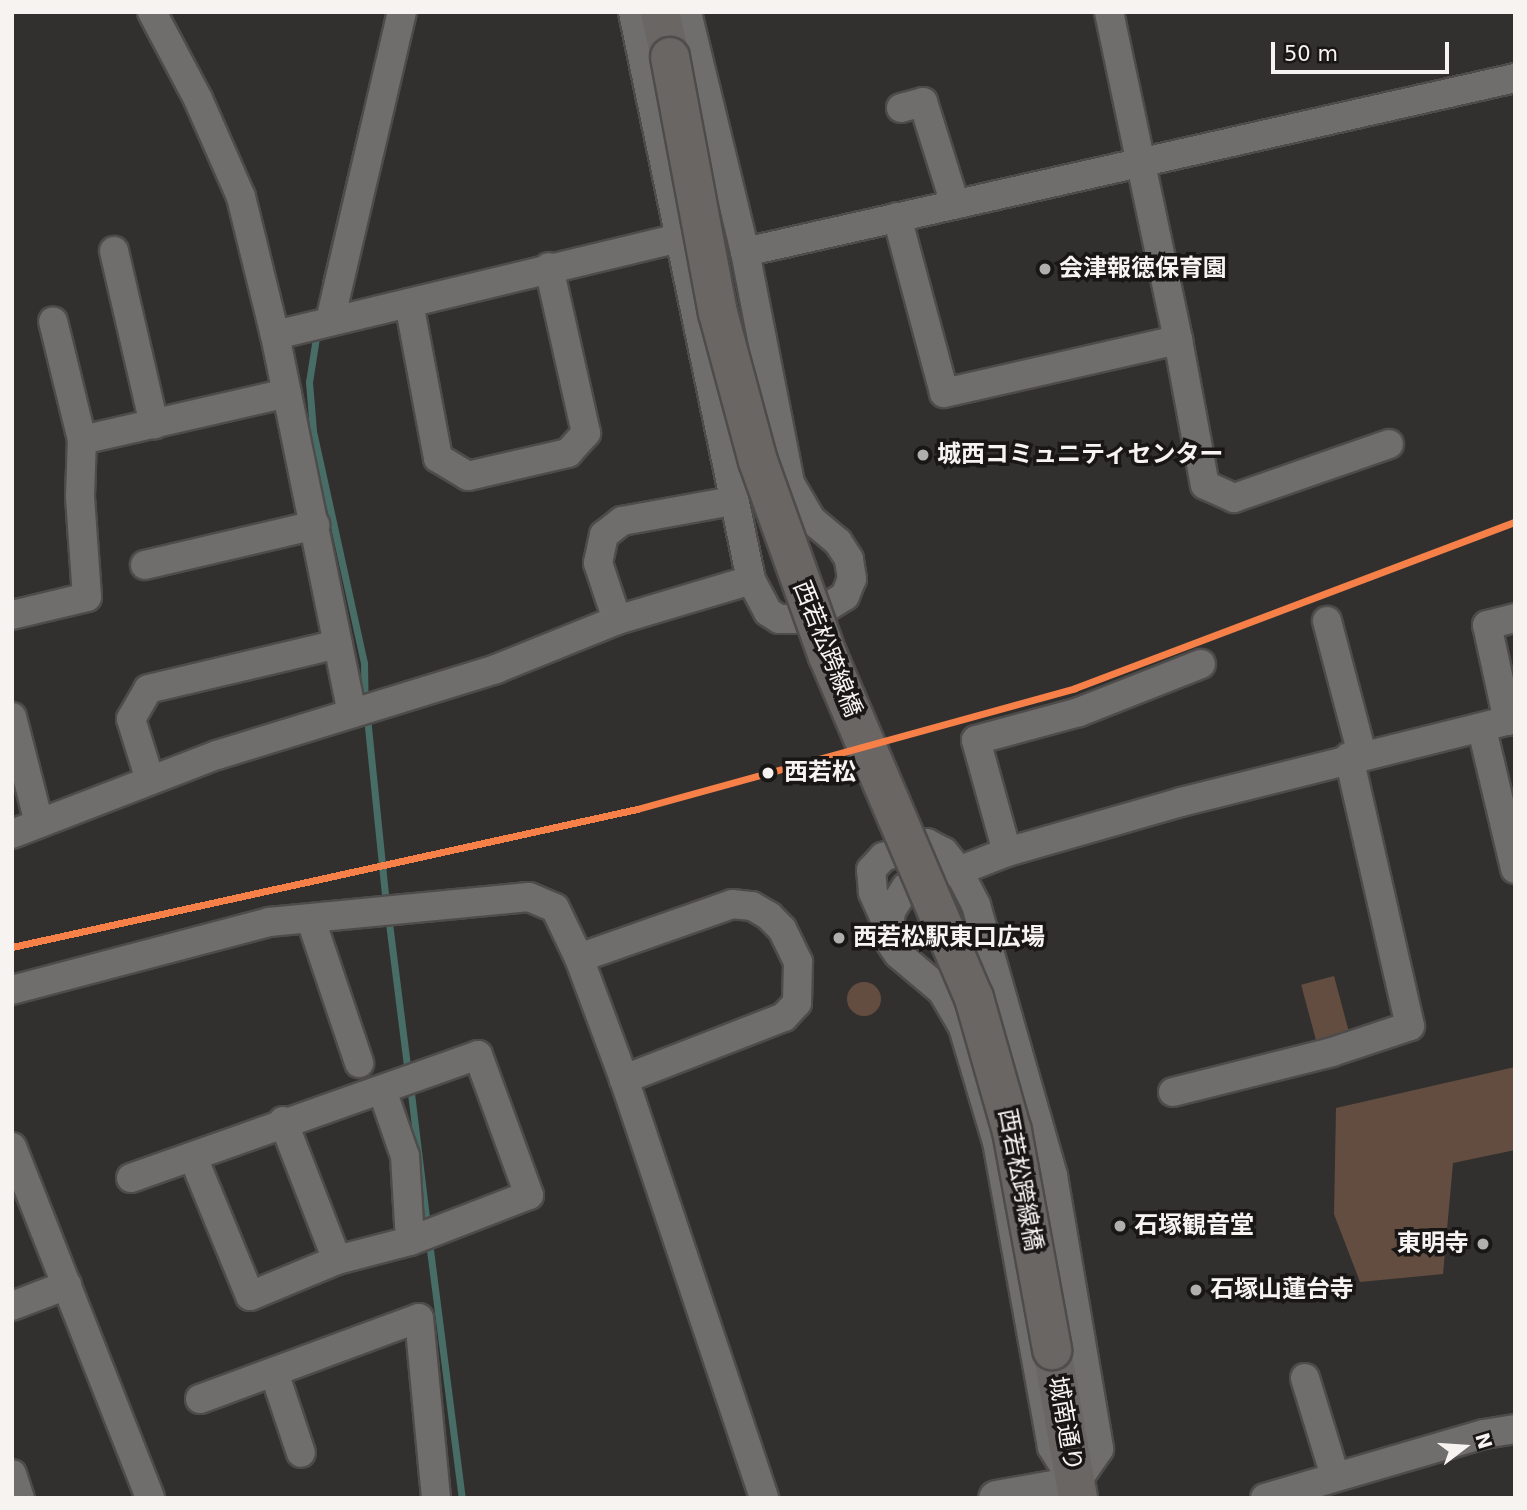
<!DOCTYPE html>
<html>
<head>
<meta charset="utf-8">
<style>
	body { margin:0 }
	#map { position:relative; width:1527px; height:1510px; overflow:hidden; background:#32302e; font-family:"DejaVu Sans","Noto Sans JP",sans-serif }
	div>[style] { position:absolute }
	.green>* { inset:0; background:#634d40; transform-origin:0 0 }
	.round { border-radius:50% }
	.stream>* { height:7px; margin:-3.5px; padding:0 3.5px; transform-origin:3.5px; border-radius:3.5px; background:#486d66 }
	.roads { filter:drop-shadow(2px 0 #4e4c4b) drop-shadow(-2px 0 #4e4c4b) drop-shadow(0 2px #4e4c4b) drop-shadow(0 -2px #4e4c4b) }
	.minor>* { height:28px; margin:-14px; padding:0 14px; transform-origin:14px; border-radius:14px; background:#706e6d }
	.tertiary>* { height:35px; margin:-17.5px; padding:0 17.5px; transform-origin:17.5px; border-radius:17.5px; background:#706e6d }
	.secondary>* { height:38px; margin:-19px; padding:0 19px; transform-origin:19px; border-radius:19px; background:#696663 }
	.bridges { filter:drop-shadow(2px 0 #4e4c4b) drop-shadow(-2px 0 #4e4c4b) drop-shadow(0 2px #4e4c4b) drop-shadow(0 -2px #4e4c4b) }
	.secondary-bridge>* { height:38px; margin:-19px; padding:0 19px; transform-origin:19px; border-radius:19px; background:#696663 }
	.rail-1>* { height:7px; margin:-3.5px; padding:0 3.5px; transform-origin:3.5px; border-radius:3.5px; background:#f78048 }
	.dots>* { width:19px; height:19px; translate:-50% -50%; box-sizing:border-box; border:4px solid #191716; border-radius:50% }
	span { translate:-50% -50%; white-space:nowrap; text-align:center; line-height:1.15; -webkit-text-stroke:7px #191716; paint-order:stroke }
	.poi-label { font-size:24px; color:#f6f3f1; font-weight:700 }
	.left { translate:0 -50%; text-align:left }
	.right { translate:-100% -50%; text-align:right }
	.street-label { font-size:24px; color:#f6f3f1 }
	.stop-label { font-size:24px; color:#f6f3f1; font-weight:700 }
	.frame { position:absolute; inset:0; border:14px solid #f6f3f1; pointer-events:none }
	.north { position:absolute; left:1429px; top:1412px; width:70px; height:70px; -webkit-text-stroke:5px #191716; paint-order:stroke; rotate:73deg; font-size:19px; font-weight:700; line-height:28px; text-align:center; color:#f6f3f1 }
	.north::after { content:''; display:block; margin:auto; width:24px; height:32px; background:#f6f3f1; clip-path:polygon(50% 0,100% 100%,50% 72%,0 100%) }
	.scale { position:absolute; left:1271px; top:42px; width:178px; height:32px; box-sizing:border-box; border:4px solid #f6f3f1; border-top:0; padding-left:9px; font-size:21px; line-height:24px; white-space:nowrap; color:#f6f3f1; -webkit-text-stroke:5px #191716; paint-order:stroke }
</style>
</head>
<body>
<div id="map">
	<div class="green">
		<i style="left:1334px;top:976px;width:57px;height:34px;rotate:75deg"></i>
		<i class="round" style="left:847px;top:982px;width:34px;height:34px"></i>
		<i style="clip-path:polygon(1515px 1067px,1515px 1150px,1453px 1163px,1443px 1274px,1360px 1282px,1334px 1214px,1336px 1108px)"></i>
	</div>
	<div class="stream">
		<i style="left:325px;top:282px;width:171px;rotate:-76.8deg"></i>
		<i style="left:317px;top:331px;width:52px;rotate:98.9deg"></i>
		<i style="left:309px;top:382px;width:49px;rotate:85.3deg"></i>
		<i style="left:313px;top:431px;width:238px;rotate:77.6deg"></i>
		<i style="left:364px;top:663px;width:39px;rotate:89deg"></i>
		<i style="left:367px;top:717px;width:187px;rotate:84.2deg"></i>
		<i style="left:388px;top:915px;width:160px;rotate:82.8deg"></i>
		<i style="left:410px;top:1085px;width:142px;rotate:83.1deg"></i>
		<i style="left:429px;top:1242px;width:258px;rotate:82.7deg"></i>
	</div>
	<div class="roads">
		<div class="minor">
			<i style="left:152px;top:12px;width:98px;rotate:62.1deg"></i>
			<i style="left:198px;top:99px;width:107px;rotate:66.3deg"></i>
			<i style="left:241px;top:197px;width:142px;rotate:76.2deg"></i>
			<i style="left:275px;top:335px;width:386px;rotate:78.5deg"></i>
			<i style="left:633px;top:12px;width:580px;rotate:78.26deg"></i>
			<i style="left:751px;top:580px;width:36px;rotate:62deg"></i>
			<i style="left:768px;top:612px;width:13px;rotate:32deg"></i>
			<i style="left:779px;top:619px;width:14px"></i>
			<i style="left:793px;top:619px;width:29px;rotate:-16deg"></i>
			<i style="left:821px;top:611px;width:28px;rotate:-32deg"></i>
			<i style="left:845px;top:596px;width:18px;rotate:-68deg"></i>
			<i style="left:852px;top:579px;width:20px;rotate:-99deg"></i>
			<i style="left:849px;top:559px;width:20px;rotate:-123deg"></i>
			<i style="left:838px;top:542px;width:35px;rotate:-140deg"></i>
			<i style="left:811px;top:519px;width:42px;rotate:-120.3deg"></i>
			<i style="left:790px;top:483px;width:235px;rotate:-101deg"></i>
			<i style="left:745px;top:252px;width:247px;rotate:-103.6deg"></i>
			<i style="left:1109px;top:12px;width:335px;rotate:78.1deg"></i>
			<i style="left:901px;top:108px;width:23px;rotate:-15deg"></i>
			<i style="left:923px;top:102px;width:107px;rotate:72.6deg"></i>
			<i style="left:897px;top:217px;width:182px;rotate:75deg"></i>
			<i style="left:944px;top:393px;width:240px;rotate:-12.8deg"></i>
			<i style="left:1178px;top:340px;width:147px;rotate:79.5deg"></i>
			<i style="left:1205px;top:485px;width:32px;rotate:24deg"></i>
			<i style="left:1234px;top:498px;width:164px;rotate:-19.2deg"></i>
			<i style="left:114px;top:251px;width:178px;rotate:77deg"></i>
			<i style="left:745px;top:252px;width:789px;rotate:-12.73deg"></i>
			<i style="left:409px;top:303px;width:158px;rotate:79.4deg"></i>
			<i style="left:438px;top:458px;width:35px;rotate:31deg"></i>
			<i style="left:468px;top:476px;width:103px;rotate:-13deg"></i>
			<i style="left:568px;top:453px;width:27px;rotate:-48deg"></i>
			<i style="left:586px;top:433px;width:170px;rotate:-102.6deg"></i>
			<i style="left:330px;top:321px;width:317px;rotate:-76.9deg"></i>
			<i style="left:275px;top:335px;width:416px;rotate:-13.5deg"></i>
			<i style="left:82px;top:440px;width:210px;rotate:-12.9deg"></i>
			<i style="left:145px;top:565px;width:175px;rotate:-13.2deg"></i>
			<i style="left:12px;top:615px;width:77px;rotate:-13.5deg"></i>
			<i style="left:87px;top:597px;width:101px;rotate:-94deg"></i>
			<i style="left:80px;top:496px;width:56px;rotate:-88deg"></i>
			<i style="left:82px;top:440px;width:122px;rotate:-103.7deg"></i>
			<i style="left:617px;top:620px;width:60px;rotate:-108.4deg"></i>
			<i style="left:598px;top:563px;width:29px;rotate:-78deg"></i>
			<i style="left:604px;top:535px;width:23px;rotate:-38deg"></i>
			<i style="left:622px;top:521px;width:112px;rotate:-10.3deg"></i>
			<i style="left:1327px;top:621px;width:138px;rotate:75.3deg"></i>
			<i style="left:12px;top:717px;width:109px;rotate:75.7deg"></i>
			<i style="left:1508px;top:721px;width:98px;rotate:-102.3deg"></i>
			<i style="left:1487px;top:625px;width:29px;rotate:-14deg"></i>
			<i style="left:1482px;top:729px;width:144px;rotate:76.7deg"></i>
			<i style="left:150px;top:780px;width:64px;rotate:-107.3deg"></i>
			<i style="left:131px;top:719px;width:34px;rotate:-60deg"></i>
			<i style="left:148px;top:689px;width:195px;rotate:-13.3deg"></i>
			<i style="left:12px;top:834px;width:220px;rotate:-21.1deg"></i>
			<i style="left:217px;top:755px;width:292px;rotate:-17.1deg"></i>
			<i style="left:496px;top:669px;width:131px;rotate:-22deg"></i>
			<i style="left:617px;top:620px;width:140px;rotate:-16.6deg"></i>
			<i style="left:1007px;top:852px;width:116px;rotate:-105.5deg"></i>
			<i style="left:976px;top:740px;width:107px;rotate:-15.2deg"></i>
			<i style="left:1079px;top:712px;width:131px;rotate:-21.5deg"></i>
			<i style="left:957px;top:868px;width:42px;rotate:62.8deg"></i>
			<i style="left:976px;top:905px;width:282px;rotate:74.1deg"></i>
			<i style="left:1053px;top:1176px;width:277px;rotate:80.4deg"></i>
			<i style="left:1099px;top:1449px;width:42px;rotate:124.4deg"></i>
			<i style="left:1075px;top:1484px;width:44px;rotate:-121.9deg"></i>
			<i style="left:1052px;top:1447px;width:310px;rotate:-100.2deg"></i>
			<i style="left:997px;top:1142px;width:120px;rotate:-106.5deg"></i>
			<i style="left:963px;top:1027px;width:42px;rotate:-120.3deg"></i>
			<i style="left:942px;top:991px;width:57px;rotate:-139.9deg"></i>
			<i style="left:898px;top:954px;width:18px;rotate:-124deg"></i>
			<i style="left:888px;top:939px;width:28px;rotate:-84deg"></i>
			<i style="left:891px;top:911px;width:28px;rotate:-58deg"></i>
			<i style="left:906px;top:887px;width:54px;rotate:-20.4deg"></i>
			<i style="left:961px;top:870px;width:49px;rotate:-21.4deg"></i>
			<i style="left:1007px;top:852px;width:181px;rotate:-16deg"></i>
			<i style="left:1181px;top:802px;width:344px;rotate:-14deg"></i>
			<i style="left:311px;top:920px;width:151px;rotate:71.4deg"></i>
			<i style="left:887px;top:924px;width:35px;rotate:-114deg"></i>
			<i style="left:873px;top:892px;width:22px;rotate:-95deg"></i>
			<i style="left:871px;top:870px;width:18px;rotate:-47deg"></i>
			<i style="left:883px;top:857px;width:46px;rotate:-17.7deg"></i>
			<i style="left:927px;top:843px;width:19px;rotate:28deg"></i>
			<i style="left:944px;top:852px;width:21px;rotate:51deg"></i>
			<i style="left:579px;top:958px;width:162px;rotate:-19.4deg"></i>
			<i style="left:732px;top:904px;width:20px;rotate:6deg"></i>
			<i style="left:752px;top:906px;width:20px;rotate:30deg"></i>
			<i style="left:769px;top:916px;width:18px;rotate:45deg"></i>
			<i style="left:782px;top:929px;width:37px;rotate:64deg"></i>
			<i style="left:798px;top:962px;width:41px;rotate:91.4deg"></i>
			<i style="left:797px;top:1003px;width:19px;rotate:133deg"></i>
			<i style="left:784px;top:1017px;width:172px;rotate:158.8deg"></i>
			<i style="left:12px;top:990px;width:266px;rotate:-14.8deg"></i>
			<i style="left:269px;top:922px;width:261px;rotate:-5.5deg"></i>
			<i style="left:529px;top:897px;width:28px;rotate:23deg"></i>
			<i style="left:555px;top:908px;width:55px;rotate:64.4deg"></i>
			<i style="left:579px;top:958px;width:129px;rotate:69.6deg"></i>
			<i style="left:624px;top:1079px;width:442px;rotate:71.5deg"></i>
			<i style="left:382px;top:1090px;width:70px;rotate:70.8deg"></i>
			<i style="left:405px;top:1156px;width:85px;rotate:86.6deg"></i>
			<i style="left:1173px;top:1092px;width:164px;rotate:-14.1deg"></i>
			<i style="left:1332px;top:1052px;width:82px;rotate:-18.4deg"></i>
			<i style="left:1410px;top:1026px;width:276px;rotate:-102.8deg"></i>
			<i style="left:283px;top:1121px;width:149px;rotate:68.8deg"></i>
			<i style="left:12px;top:1147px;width:377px;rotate:68.5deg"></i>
			<i style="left:131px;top:1178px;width:368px;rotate:-19.5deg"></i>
			<i style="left:478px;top:1055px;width:149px;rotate:70deg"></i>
			<i style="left:529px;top:1195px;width:128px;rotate:158.9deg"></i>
			<i style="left:410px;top:1241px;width:75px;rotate:165.4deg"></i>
			<i style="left:337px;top:1260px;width:94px;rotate:157.5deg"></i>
			<i style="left:250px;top:1296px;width:150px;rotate:-112.3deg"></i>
			<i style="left:12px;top:1306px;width:59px;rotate:-20.9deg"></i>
			<i style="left:274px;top:1372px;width:85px;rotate:71.6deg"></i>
			<i style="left:1305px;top:1378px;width:102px;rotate:73deg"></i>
			<i style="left:200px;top:1399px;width:233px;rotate:-20.3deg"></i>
			<i style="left:419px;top:1318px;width:181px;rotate:84.6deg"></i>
			<i style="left:12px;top:1474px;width:25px;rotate:72deg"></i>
			<i style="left:1265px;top:1498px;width:228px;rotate:-16.3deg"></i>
			<i style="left:1484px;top:1434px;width:31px;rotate:-9deg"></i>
		</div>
		<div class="tertiary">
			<i style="left:996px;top:1498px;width:80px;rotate:-10deg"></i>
		</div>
		<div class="secondary">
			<i style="left:660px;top:12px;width:46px;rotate:77.5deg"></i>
			<i style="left:1052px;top:1350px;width:150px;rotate:80deg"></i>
		</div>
	</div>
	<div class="bridges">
		<div class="secondary-bridge">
			<i style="left:670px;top:57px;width:260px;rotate:79.4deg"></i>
			<i style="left:718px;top:313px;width:153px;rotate:74.9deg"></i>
			<i style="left:758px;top:461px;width:207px;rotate:70.3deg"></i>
			<i style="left:828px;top:656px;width:372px;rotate:66.9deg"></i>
			<i style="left:974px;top:998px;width:138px;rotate:74.1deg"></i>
			<i style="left:1012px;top:1131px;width:223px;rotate:79.6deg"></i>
		</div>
	</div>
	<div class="rail-1">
		<i style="left:12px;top:947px;width:640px;rotate:-12.45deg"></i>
		<i style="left:637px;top:809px;width:454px;rotate:-15.4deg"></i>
		<i style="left:1075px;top:688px;width:470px;rotate:-20.7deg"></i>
	</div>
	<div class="dots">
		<i style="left:1045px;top:269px;background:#b1afad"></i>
		<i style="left:923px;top:455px;background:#b1afad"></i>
		<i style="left:768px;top:773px;background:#f6f3f1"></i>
		<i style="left:839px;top:938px;background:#b1afad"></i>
		<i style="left:1120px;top:1226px;background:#b1afad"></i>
		<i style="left:1483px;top:1244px;background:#b1afad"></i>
		<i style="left:1196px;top:1290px;background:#b1afad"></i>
	</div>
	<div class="poi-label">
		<span class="left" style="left:1059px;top:269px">会津報徳保育園</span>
		<span class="left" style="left:937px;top:455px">城西コミュニティセンター</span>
		<span class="left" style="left:853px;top:938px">西若松駅東口広場</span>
		<span class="left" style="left:1134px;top:1226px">石塚観音堂</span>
		<span class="right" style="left:1469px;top:1244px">東明寺</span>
		<span class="left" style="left:1210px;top:1290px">石塚山蓮台寺</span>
	</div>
	<div class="street-label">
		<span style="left:827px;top:649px;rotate:68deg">西若松跨線橋</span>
		<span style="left:1020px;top:1180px;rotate:79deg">西若松跨線橋</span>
		<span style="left:1065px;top:1424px;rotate:80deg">城南通り</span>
	</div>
	<div class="stop-label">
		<span class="left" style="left:784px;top:773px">西若松</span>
	</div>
	<div class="frame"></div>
	<div class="north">N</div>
	<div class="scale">50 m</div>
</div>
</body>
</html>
